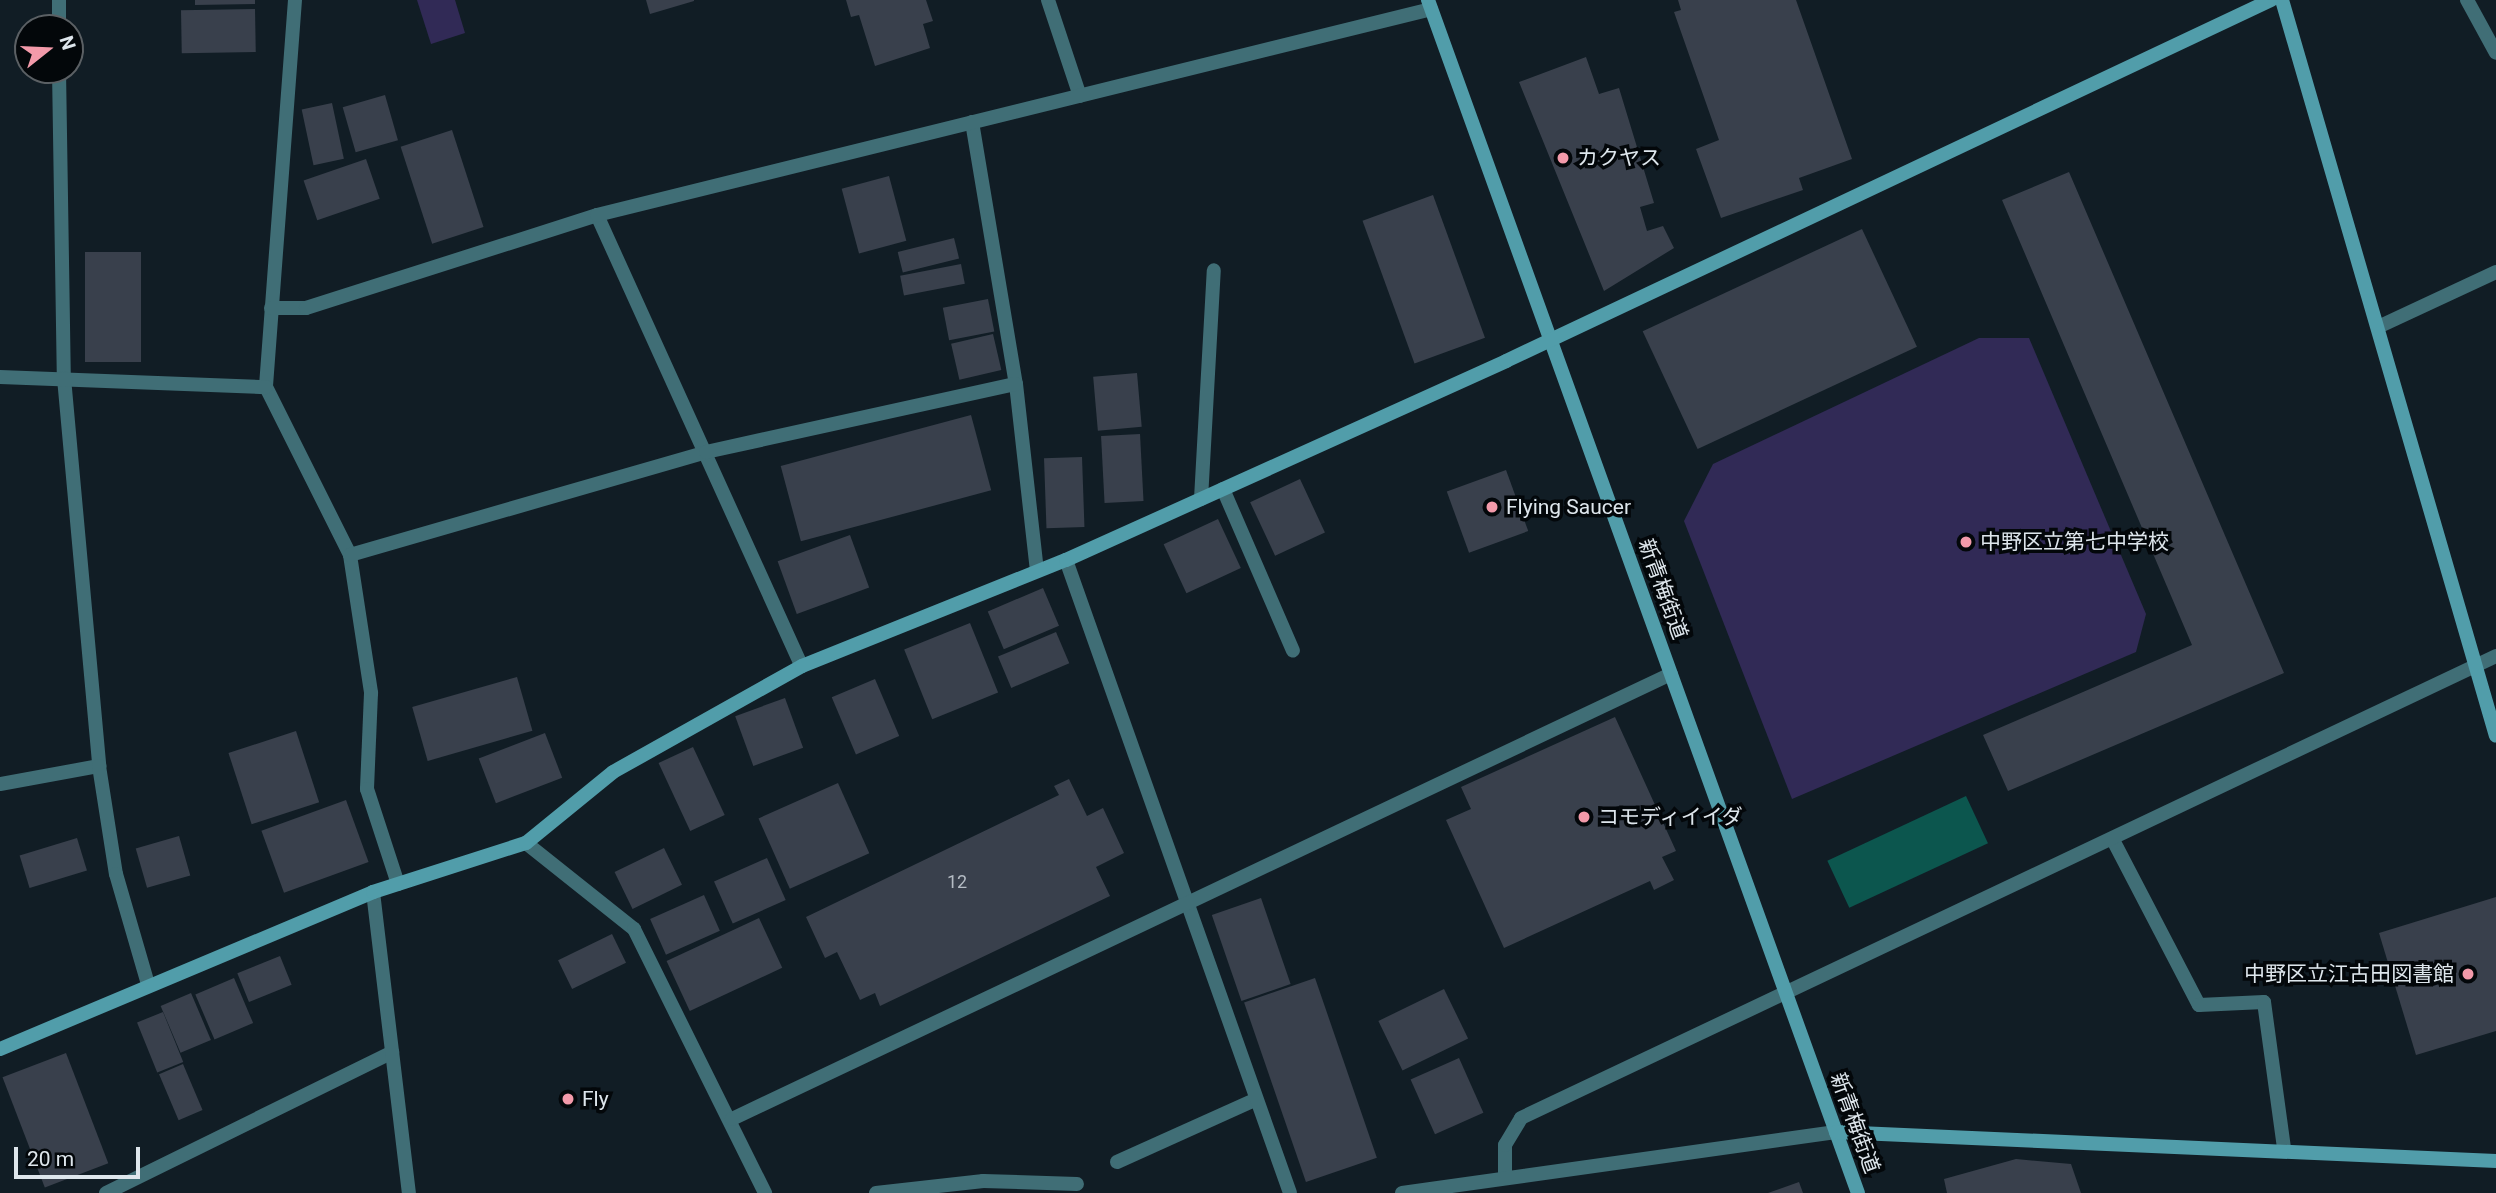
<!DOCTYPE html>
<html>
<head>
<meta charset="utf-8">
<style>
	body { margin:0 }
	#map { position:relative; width:2496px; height:1193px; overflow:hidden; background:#111d25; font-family:Roboto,"Noto Sans JP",sans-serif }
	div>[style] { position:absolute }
	.green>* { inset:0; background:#312a56 }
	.water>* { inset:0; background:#0c564e; transform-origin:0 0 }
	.building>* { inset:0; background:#39404c; transform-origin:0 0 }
	.lane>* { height:14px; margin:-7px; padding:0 7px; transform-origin:7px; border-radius:7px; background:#406e76 }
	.street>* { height:14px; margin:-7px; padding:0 7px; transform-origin:7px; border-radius:7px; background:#406e76 }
	.secondary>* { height:14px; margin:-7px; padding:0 7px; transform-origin:7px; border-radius:7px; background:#519daa }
	.dots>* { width:19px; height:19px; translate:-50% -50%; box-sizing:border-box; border:4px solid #03070a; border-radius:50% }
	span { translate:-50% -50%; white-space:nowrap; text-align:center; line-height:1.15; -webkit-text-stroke:7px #03070a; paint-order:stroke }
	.number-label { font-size:18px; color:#b5bcc4 }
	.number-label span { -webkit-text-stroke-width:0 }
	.poi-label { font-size:21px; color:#dee6ec }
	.left { translate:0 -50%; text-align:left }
	.right { translate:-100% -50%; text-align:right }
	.street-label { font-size:21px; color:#dee6ec }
	.north { position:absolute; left:14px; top:14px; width:70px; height:70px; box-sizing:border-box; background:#03070a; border:2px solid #5b6064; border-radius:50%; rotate:72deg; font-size:19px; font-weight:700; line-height:28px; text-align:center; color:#dee6ec }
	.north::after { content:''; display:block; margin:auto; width:24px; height:32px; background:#f39aaa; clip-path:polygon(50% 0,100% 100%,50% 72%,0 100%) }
	.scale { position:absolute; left:14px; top:1147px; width:126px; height:32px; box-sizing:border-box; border:4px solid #dee6ec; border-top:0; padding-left:9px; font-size:21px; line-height:24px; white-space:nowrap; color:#dee6ec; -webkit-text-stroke:5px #03070a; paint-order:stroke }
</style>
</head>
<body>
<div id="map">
	<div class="green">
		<i style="clip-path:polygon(417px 0,455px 0,465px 33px,431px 44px)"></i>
		<i style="clip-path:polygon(1979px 338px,2029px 338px,2146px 614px,2136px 652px,1792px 799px,1684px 521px,1713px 464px)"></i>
	</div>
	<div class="water">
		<i style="left:1966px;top:796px;width:52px;height:153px;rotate:65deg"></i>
	</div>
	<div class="building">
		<i style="clip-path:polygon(195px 0,255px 0,255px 4px,195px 5px)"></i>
		<i style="clip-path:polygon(646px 0,694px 0,694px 1px,650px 14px)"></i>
		<i style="clip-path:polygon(846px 0,926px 0,933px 21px,923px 24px,930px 48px,875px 66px,859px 15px,851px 17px)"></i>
		<i style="clip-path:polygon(1678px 0,1796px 0,1852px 159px,1799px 178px,1803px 190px,1721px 218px,1696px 149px,1719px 140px,1674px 12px,1681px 10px)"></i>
		<i style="left:255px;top:9px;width:43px;height:74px;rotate:89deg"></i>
		<i style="clip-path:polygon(1586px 57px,1599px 94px,1619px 88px,1654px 203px,1640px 207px,1647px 231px,1663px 226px,1674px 248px,1604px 291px,1519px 82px)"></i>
		<i style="left:385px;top:95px;width:47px;height:44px;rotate:74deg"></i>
		<i style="left:332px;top:103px;width:57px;height:31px;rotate:78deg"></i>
		<i style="left:452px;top:130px;width:102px;height:54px;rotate:72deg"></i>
		<i style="left:366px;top:159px;width:42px;height:66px;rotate:71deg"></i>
		<i style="clip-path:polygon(2069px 172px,2284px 673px,2008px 791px,1983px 735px,2192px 645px,2002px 200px)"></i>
		<i style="left:889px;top:176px;width:67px;height:49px;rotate:75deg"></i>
		<i style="left:1433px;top:195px;width:152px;height:75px;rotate:70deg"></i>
		<i style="left:1862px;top:229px;width:130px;height:242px;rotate:65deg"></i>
		<i style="left:954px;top:238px;width:21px;height:58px;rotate:76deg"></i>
		<i style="left:85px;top:252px;width:56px;height:110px"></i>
		<i style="left:961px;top:264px;width:20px;height:62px;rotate:79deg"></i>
		<i style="left:988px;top:299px;width:33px;height:46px;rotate:79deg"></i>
		<i style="left:993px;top:334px;width:37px;height:43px;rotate:77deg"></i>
		<i style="left:1137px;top:373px;width:54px;height:44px;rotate:85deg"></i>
		<i style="left:971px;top:415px;width:78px;height:197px;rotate:75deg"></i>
		<i style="left:1140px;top:434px;width:67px;height:39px;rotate:87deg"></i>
		<i style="left:1082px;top:457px;width:70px;height:38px;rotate:88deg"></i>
		<i style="left:1506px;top:470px;width:65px;height:63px;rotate:70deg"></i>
		<i style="left:1300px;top:479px;width:59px;height:55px;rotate:65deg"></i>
		<i style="left:1218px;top:519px;width:54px;height:60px;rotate:65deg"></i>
		<i style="left:850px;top:535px;width:56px;height:77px;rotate:70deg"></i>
		<i style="left:1043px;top:588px;width:41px;height:60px;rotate:67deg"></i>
		<i style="left:970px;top:623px;width:75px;height:71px;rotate:68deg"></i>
		<i style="left:1056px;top:632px;width:34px;height:63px;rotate:67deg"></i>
		<i style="left:517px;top:677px;width:56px;height:109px;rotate:74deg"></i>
		<i style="left:875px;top:679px;width:62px;height:47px;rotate:67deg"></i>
		<i style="left:785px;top:698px;width:53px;height:53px;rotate:70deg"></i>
		<i style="clip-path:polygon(1615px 717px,1676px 851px,1662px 857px,1674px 880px,1654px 890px,1650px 881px,1504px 948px,1446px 820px,1471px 809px,1461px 787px)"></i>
		<i style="left:296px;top:731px;width:75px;height:71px;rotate:72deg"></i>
		<i style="left:545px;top:733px;width:48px;height:71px;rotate:69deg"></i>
		<i style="left:693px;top:747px;width:75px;height:38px;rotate:65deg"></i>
		<i style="clip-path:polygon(1069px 779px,1087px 816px,1103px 808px,1124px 853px,1096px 867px,1110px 896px,880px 1006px,875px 993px,860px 1000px,837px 952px,825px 958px,806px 917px,1059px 795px,1054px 786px)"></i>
		<i style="left:838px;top:783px;width:77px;height:87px;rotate:66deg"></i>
		<i style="left:346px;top:800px;width:66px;height:90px;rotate:70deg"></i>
		<i style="left:179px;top:836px;width:41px;height:45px;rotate:74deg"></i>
		<i style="left:77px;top:838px;width:34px;height:60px;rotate:73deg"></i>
		<i style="left:664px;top:848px;width:41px;height:55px;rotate:64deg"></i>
		<i style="left:767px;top:858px;width:46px;height:58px;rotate:66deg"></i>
		<i style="left:704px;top:895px;width:39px;height:59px;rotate:66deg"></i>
		<i style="clip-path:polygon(2496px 897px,2496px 1031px,2416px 1055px,2379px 933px)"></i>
		<i style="left:1261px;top:898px;width:91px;height:52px;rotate:71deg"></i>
		<i style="left:759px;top:918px;width:55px;height:102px;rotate:65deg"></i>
		<i style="left:612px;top:934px;width:32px;height:60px;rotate:64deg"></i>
		<i style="left:280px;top:956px;width:31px;height:46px;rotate:68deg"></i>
		<i style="left:234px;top:978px;width:49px;height:42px;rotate:67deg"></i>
		<i style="left:1315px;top:978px;width:190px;height:75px;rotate:71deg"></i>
		<i style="left:1444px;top:989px;width:55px;height:73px;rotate:64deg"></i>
		<i style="left:191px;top:993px;width:51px;height:33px;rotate:67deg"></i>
		<i style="left:163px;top:1012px;width:54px;height:28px;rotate:68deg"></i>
		<i style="left:66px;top:1053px;width:118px;height:68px;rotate:69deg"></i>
		<i style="left:1459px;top:1058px;width:60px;height:53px;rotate:66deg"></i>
		<i style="left:183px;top:1064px;width:50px;height:26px;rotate:67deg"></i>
		<i style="clip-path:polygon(2016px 1159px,2071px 1164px,2081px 1193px,1947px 1193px,1944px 1179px)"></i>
		<i style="clip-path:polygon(1799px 1182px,1803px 1193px,1768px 1193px)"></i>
	</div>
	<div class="lane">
		<i style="left:1048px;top:0;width:101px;rotate:71.6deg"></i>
		<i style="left:597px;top:215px;width:495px;rotate:65.6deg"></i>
		<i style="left:1223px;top:489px;width:176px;rotate:66.6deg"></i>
		<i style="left:1201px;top:499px;width:229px;rotate:-86.8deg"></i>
		<i style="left:0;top:784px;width:101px;rotate:-10.3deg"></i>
		<i style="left:1117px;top:1162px;width:150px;rotate:-24.3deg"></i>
		<i style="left:106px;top:1193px;width:319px;rotate:-26.2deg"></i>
	</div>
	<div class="street">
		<i style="left:59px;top:0;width:28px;rotate:90deg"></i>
		<i style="left:295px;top:0;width:388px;rotate:94.3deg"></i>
		<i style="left:266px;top:387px;width:188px;rotate:63.4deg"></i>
		<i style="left:350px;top:555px;width:140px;rotate:81.3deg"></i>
		<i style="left:371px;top:693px;width:96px;rotate:92.4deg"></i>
		<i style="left:367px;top:789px;width:100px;rotate:71.9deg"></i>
		<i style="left:2467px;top:0;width:60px;rotate:61.3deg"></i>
		<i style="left:59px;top:70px;width:308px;rotate:89.1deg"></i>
		<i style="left:64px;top:378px;width:390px;rotate:84.8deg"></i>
		<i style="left:99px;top:766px;width:109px;rotate:81.1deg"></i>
		<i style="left:116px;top:874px;width:115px;rotate:73.8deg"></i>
		<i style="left:972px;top:122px;width:266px;rotate:80.5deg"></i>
		<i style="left:1016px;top:384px;width:188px;rotate:83.6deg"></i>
		<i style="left:271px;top:308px;width:35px"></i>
		<i style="left:306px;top:308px;width:305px;rotate:-17.7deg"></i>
		<i style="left:597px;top:215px;width:859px;rotate:-13.87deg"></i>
		<i style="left:2378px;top:327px;width:130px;rotate:-25deg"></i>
		<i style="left:0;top:377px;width:266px;rotate:2.2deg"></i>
		<i style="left:350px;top:555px;width:371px;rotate:-16.1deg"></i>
		<i style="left:706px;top:452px;width:317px;rotate:-12.4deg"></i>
		<i style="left:1066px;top:560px;width:671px;rotate:70.51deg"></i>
		<i style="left:2113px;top:840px;width:186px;rotate:62.5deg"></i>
		<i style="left:2199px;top:1005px;width:65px;rotate:-2.6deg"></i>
		<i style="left:2264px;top:1002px;width:147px;rotate:82.2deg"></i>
		<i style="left:526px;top:843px;width:138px;rotate:38.5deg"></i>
		<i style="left:634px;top:929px;width:295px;rotate:63.6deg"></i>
		<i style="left:373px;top:892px;width:303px;rotate:83.2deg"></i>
		<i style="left:732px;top:1119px;width:1039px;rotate:-25.36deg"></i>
		<i style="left:1505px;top:1177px;width:32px;rotate:-90deg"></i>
		<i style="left:1505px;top:1145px;width:31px;rotate:-59deg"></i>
		<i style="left:1521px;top:1118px;width:1079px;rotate:-25.35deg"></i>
		<i style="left:876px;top:1193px;width:108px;rotate:-6.4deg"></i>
		<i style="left:983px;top:1181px;width:94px;rotate:1.8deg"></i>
		<i style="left:1402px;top:1193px;width:438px;rotate:-8deg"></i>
	</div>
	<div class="secondary">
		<i style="left:1428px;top:0;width:1268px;rotate:70.18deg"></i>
		<i style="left:2282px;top:0;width:766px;rotate:73.79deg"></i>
		<i style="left:0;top:1049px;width:405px;rotate:-22.8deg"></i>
		<i style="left:373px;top:892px;width:161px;rotate:-17.8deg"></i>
		<i style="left:526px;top:843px;width:112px;rotate:-39.2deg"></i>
		<i style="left:613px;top:772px;width:217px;rotate:-29.3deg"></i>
		<i style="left:802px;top:666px;width:284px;rotate:-21.9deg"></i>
		<i style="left:1066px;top:560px;width:483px;rotate:-24.3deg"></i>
		<i style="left:1506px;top:361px;width:846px;rotate:-25.26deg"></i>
		<i style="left:1836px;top:1132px;width:661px;rotate:2.52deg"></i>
	</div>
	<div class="dots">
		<i style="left:1563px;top:158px;background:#f39aaa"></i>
		<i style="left:1492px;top:507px;background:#f39aaa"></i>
		<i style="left:1966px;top:542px;background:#f39aaa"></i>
		<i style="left:1584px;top:817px;background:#f39aaa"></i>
		<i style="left:2468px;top:974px;background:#f39aaa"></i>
		<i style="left:568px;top:1099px;background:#f39aaa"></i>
	</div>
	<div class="number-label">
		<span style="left:957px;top:882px">12</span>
	</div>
	<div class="poi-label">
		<span class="left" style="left:1577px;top:158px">カクヤス</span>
		<span class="left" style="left:1506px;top:507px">Flying Saucer</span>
		<span class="left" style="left:1980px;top:542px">中野区立第七中学校</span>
		<span class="left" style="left:1598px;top:817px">コモディイイダ</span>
		<span class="right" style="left:2454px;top:974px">中野区立江古田図書館</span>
		<span class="left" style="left:582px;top:1099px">Fly</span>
	</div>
	<div class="street-label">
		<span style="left:1663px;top:589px;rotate:70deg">新青梅街道</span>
		<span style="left:1855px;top:1123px;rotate:70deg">新青梅街道</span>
	</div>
	<div class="north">N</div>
	<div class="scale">20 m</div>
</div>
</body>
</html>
